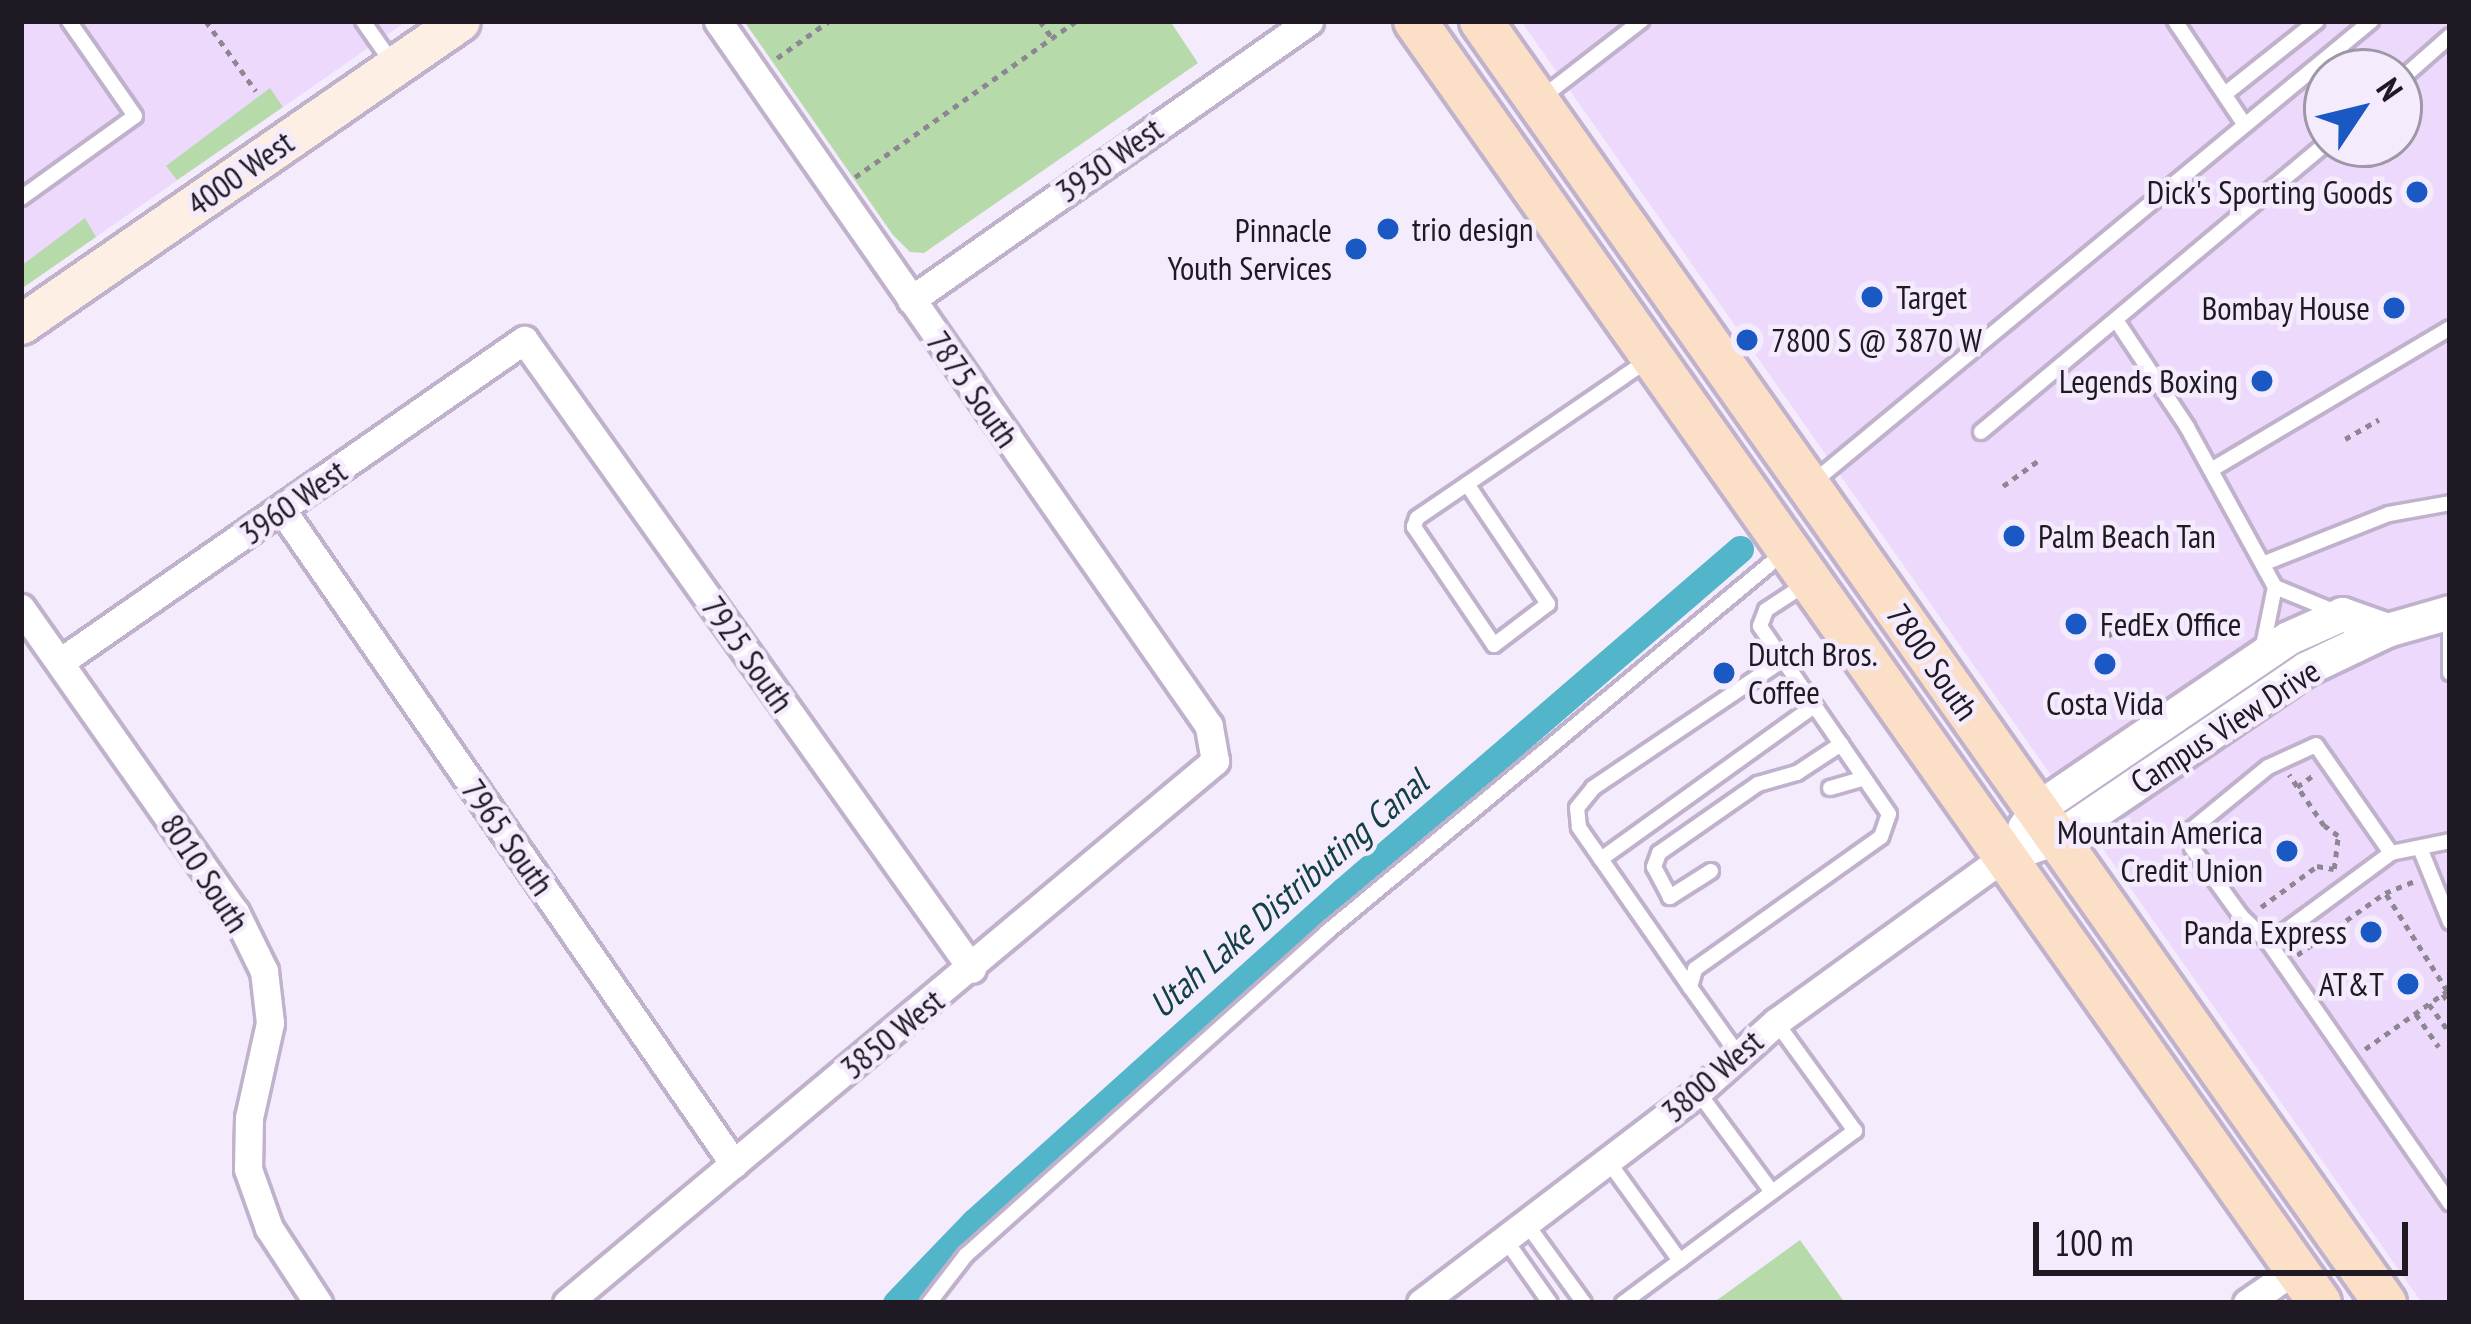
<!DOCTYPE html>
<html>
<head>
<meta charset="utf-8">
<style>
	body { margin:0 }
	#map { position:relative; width:2471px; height:1324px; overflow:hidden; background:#f4ebfc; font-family:"PT Sans Narrow",sans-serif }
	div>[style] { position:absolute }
	.built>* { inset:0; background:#edd9fc }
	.green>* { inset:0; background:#b6daaa }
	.canal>* { height:27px; margin:-13.5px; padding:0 13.5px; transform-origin:13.5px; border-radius:13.5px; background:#52b5c9 }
	.path>* { height:4.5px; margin-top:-2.25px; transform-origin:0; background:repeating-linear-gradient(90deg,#8d8693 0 6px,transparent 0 12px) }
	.roads { filter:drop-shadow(3px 0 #c0b1cc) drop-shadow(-3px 0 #c0b1cc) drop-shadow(0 3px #c0b1cc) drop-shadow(0 -3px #c0b1cc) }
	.service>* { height:14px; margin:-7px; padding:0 7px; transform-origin:7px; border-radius:7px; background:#fff }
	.minor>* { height:27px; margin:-13.5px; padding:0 13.5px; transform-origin:13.5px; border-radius:13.5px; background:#fff }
	.tertiary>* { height:33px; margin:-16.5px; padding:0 16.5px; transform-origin:16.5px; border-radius:16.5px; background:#fff }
	.secondary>* { height:39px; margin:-19.5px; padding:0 19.5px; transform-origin:19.5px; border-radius:19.5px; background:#fdefe3 }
	.primary>* { height:42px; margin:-21px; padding:0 21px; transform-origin:21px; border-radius:21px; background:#fbdfc7 }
	.dots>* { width:33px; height:33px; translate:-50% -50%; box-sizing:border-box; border:6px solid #f4ebfc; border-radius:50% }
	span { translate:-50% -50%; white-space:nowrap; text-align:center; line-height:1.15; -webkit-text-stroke:9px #f4ebfc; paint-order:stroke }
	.street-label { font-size:33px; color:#1e1922 }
	.poi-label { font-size:33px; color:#1e1922 }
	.right { translate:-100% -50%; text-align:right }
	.left { translate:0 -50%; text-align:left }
	.water-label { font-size:36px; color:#124048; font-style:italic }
	.frame { position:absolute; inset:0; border:24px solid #1e1922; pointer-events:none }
	.north { position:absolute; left:2303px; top:48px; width:120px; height:120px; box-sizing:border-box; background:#f4ebfc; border:3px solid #9e97a5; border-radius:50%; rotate:55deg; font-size:33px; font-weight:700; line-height:48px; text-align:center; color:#1e1922 }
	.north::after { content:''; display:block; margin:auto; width:42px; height:54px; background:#1a59c4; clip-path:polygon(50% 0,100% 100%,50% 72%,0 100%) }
	.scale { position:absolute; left:2033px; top:1222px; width:375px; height:54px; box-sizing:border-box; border:6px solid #1e1922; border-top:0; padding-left:15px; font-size:36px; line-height:42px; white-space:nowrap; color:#1e1922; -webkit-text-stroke:9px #f4ebfc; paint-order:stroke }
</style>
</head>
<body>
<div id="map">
	<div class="built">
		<i style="clip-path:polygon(21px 21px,407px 21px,21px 289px)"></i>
		<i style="clip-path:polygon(evenodd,1521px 21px,2450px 21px,2450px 1303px,2422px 1303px,1521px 21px,2327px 72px,2399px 72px,2399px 144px,2327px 144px,2327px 72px)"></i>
	</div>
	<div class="green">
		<i style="clip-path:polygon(744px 21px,1170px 21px,1198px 63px,924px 253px,910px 252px,893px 235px)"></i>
		<i style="clip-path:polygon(270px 88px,283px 107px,177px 180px,166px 166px)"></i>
		<i style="clip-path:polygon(85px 218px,96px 237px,21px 289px,21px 266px)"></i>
		<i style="clip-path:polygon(1800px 1240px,1845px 1303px,1712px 1303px,1713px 1303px)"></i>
	</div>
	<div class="canal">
		<i style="left:896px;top:1303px;width:112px;rotate:-46.1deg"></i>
		<i style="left:974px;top:1222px;width:496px;rotate:-41.9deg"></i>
		<i style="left:1343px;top:891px;width:524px;rotate:-40.74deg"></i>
	</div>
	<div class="path">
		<i style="left:206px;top:21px;width:86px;rotate:54.5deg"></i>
		<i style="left:1040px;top:21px;width:19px;rotate:54deg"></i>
		<i style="left:777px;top:58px;width:64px;rotate:-35.4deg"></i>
		<i style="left:855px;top:177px;width:271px;rotate:-35.2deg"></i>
		<i style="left:2345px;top:439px;width:39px;rotate:-30deg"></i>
		<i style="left:2003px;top:486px;width:44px;rotate:-35.8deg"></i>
		<i style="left:2108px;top:636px;width:42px;rotate:-38.2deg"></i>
		<i style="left:2297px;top:787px;width:22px;rotate:-36deg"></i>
		<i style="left:2261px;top:907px;width:69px;rotate:-36.2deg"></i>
		<i style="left:2317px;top:866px;width:17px;rotate:10deg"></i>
		<i style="left:2334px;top:869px;width:33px;rotate:-83deg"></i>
		<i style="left:2338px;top:836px;width:17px;rotate:-144deg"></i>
		<i style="left:2324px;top:826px;width:62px;rotate:-124.5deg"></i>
		<i style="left:2297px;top:955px;width:108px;rotate:-35.2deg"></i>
		<i style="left:2385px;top:893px;width:31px;rotate:-22deg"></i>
		<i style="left:2443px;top:994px;width:12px;rotate:55deg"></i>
		<i style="left:2429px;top:1004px;width:36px;rotate:54deg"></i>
		<i style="left:2416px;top:1014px;width:40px;rotate:55.1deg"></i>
		<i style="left:2365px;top:1049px;width:100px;rotate:-35.3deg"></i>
		<i style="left:2447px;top:991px;width:116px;rotate:-122.3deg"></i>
	</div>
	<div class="roads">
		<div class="service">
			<i style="left:363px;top:21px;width:49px;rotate:55deg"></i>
			<i style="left:2175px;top:21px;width:125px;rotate:56.1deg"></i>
			<i style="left:2399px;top:81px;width:68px;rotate:-41.4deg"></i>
			<i style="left:2225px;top:94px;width:117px;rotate:-38.4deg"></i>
			<i style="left:1540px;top:99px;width:128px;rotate:-37.7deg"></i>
			<i style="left:21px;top:198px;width:140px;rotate:-35.7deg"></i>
			<i style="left:135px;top:116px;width:116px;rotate:-124.8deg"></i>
			<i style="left:2118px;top:323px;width:125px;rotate:56.4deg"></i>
			<i style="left:2187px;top:427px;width:183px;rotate:61.2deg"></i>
			<i style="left:1981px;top:432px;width:451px;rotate:-39.9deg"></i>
			<i style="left:2211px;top:470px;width:278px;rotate:-30.7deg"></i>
			<i style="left:1467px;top:484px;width:145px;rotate:56deg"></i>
			<i style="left:1548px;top:604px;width:68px;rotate:142.8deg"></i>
			<i style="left:1494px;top:645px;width:143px;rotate:-124.1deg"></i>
			<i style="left:1414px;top:527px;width:9px;rotate:-72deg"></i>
			<i style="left:1417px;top:518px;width:60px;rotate:-34.2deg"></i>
			<i style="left:1467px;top:484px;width:189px;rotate:-34.4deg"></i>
			<i style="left:1623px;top:377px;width:32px;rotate:-34deg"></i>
			<i style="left:1811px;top:484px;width:727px;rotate:-39.58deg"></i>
			<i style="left:2265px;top:563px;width:133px;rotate:-21.6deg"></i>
			<i style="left:2389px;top:514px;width:62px;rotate:-10.2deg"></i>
			<i style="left:2450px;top:630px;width:43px;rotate:90deg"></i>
			<i style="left:2263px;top:646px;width:60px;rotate:-78.5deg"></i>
			<i style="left:2275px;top:587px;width:61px;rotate:22.3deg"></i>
			<i style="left:1830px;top:788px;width:35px;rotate:-16deg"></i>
			<i style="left:2420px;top:848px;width:80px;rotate:67.9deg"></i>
			<i style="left:2391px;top:853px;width:131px;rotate:-124.8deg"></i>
			<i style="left:2316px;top:745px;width:53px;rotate:155.4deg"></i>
			<i style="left:2268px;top:767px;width:99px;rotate:140.7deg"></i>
			<i style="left:2191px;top:830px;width:18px;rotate:87deg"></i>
			<i style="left:2192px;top:848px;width:84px;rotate:54.2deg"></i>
			<i style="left:2241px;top:916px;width:39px;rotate:44deg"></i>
			<i style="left:2269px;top:943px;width:317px;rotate:55.2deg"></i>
			<i style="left:1601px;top:859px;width:39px;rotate:-125deg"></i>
			<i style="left:1579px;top:827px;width:19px;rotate:-96deg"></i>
			<i style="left:1577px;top:808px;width:26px;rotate:-51deg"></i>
			<i style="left:1593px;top:788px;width:227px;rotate:-34deg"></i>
			<i style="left:1711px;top:871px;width:49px;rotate:147.6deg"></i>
			<i style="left:1670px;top:897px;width:34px;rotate:-118deg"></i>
			<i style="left:1654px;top:867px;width:15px;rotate:-70deg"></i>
			<i style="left:1659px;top:853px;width:121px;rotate:-34.9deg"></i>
			<i style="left:1758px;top:784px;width:41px;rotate:-15.8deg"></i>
			<i style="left:1797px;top:773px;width:53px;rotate:-33.4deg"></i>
			<i style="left:2269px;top:943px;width:152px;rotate:-36.4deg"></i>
			<i style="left:2391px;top:853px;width:60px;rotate:-11.5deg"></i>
			<i style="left:1690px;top:987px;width:156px;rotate:-124.8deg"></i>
			<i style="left:1601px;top:859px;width:262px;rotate:-35.7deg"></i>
			<i style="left:1737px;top:1053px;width:81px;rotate:-125.5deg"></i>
			<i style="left:1690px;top:987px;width:19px;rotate:-74deg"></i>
			<i style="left:1695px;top:969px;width:228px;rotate:-35.4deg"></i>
			<i style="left:1881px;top:837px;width:24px;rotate:-71deg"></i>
			<i style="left:1889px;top:814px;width:228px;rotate:-124.5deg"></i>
			<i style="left:1760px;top:626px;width:17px;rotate:-69deg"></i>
			<i style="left:1766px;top:610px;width:45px;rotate:-33.3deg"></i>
			<i style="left:1698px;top:1092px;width:124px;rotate:53.5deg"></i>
			<i style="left:1608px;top:1161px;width:123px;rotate:54.2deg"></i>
			<i style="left:1526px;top:1223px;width:99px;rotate:54.1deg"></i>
			<i style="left:1505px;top:1239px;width:78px;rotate:54.9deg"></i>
			<i style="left:929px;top:1303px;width:61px;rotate:-52.4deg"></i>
			<i style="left:966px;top:1255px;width:484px;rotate:-41.8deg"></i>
			<i style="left:1327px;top:932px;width:592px;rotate:-39.72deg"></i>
			<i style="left:1623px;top:1303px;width:289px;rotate:-36.6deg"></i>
			<i style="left:1855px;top:1131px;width:135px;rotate:-125.9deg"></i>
		</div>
		<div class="minor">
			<i style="left:911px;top:300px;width:486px;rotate:-35deg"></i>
			<i style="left:282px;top:510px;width:795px;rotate:55.35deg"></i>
			<i style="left:21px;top:608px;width:372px;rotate:54.9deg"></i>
			<i style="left:235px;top:912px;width:66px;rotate:63.8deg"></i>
			<i style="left:264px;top:971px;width:52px;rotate:83.4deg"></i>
			<i style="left:270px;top:1023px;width:97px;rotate:102.5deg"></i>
			<i style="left:249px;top:1118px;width:51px;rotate:91.1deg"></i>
			<i style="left:248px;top:1169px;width:63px;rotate:70.4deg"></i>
			<i style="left:269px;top:1228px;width:90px;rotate:56.8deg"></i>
			<i style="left:60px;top:662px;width:565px;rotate:-34.76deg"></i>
			<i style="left:524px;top:340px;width:772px;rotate:54.54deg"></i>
			<i style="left:567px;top:1303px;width:845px;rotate:-39.91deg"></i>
			<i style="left:1215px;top:761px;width:36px;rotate:-100deg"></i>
			<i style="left:1209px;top:726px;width:859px;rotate:-124.86deg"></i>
			<i style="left:1421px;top:1303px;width:348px;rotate:-37.3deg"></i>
			<i style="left:1698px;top:1092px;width:105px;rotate:-41.9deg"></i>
			<i style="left:1776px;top:1022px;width:285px;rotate:-35.9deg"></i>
			<i style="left:2247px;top:1303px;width:60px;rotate:-34.8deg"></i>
		</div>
		<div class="tertiary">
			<i style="left:2024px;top:828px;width:24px;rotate:-55deg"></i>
			<i style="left:2038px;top:808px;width:302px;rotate:-34.2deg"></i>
			<i style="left:2288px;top:638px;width:59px;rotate:-24deg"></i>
			<i style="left:2342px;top:614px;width:48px;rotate:19.6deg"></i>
			<i style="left:2007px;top:855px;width:54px;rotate:-19.4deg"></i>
			<i style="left:2058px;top:837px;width:299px;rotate:-34.2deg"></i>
			<i style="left:2305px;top:669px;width:91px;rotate:-25.4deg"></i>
			<i style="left:2387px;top:630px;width:66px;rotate:-15.9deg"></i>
		</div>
		<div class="secondary">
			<i style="left:21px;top:324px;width:533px;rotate:-34.61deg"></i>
		</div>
		<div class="primary">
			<i style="left:1415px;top:21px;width:1569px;rotate:54.78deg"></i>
			<i style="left:1481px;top:21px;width:1569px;rotate:54.81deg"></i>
		</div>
	</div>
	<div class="dots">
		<i style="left:2417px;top:192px;background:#1a59c4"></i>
		<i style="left:1388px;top:229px;background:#1a59c4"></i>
		<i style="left:1356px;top:249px;background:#1a59c4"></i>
		<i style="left:1872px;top:297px;background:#1a59c4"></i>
		<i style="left:2394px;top:308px;background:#1a59c4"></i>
		<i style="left:1747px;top:340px;background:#1a59c4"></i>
		<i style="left:2262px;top:381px;background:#1a59c4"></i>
		<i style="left:2014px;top:536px;background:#1a59c4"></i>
		<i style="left:2076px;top:624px;background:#1a59c4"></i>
		<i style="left:2105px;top:664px;background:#1a59c4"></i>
		<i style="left:1724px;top:673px;background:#1a59c4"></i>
		<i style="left:2287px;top:851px;background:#1a59c4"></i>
		<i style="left:2371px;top:932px;background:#1a59c4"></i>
		<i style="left:2408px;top:984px;background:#1a59c4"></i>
	</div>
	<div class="street-label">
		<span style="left:1109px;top:160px;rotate:-35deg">3930 West</span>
		<span style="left:240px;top:173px;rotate:-35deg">4000 West</span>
		<span style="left:973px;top:389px;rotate:55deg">7875 South</span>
		<span style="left:293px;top:502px;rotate:-35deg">3960 West</span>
		<span style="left:748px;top:654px;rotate:55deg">7925 South</span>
		<span style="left:1933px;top:662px;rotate:55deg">7800 South</span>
		<span style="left:2225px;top:726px;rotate:-33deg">Campus View Drive</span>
		<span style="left:508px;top:837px;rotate:55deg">7965 South</span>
		<span style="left:205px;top:873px;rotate:57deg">8010 South</span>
		<span style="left:892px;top:1034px;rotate:-39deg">3850 West</span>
		<span style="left:1712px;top:1076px;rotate:-41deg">3800 West</span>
	</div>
	<div class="poi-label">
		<span class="right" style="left:2393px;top:192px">Dick's Sporting Goods</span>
		<span class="left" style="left:1412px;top:229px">trio design</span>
		<span class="right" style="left:1332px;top:249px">Pinnacle<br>Youth Services</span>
		<span class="left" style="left:1896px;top:297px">Target</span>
		<span class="right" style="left:2370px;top:308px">Bombay House</span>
		<span class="left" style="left:1771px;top:340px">7800 S @ 3870 W</span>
		<span class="right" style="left:2238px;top:381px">Legends Boxing</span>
		<span class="left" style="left:2038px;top:536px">Palm Beach Tan</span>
		<span class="left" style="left:2100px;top:624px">FedEx Office</span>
		<span class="left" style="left:1748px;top:673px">Dutch Bros.<br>Coffee</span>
		<span style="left:2105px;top:703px">Costa Vida</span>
		<span class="right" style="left:2263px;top:851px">Mountain America<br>Credit Union</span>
		<span class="right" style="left:2347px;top:932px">Panda Express</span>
		<span class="right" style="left:2384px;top:984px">AT&amp;T</span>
	</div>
	<div class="water-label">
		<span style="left:1288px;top:893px;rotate:-41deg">Utah Lake Distributing Canal</span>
	</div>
	<div class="frame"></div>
	<div class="north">N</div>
	<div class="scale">100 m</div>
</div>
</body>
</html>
